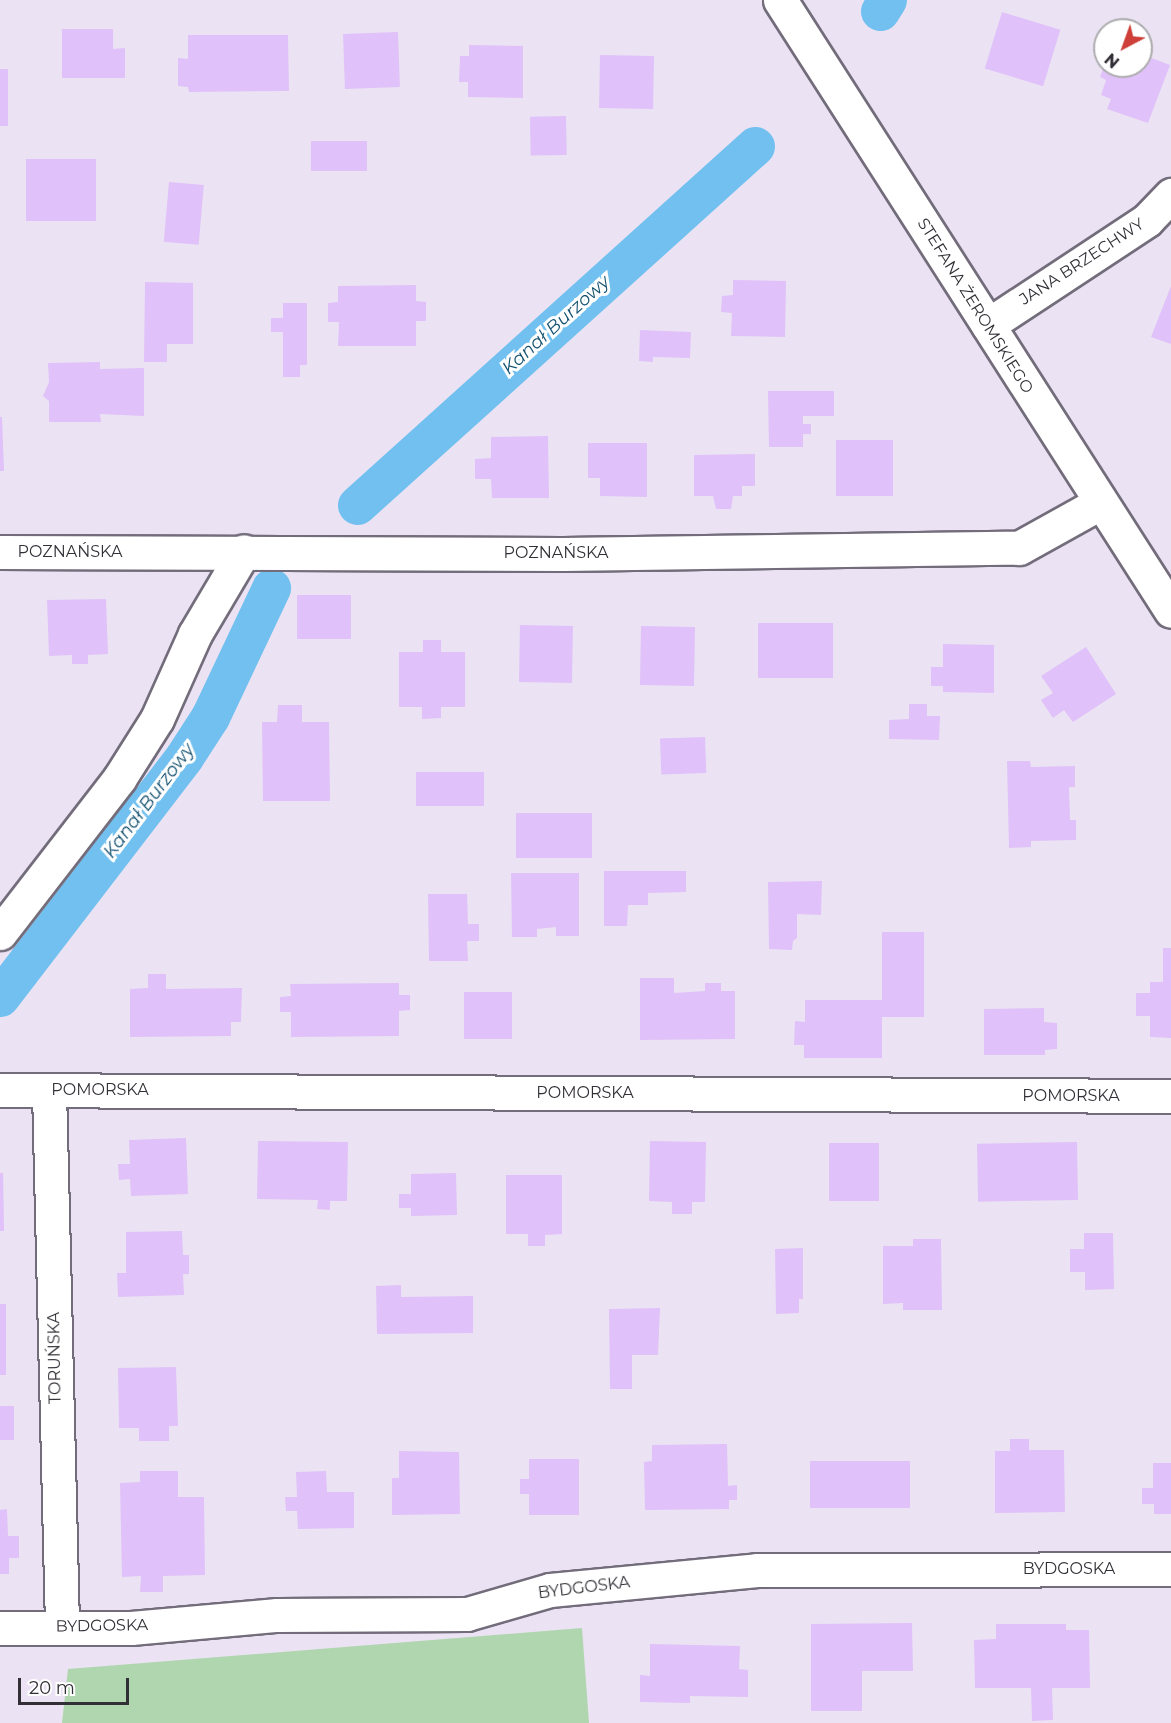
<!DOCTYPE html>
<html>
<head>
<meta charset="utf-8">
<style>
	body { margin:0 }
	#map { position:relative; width:1171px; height:1723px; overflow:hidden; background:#ebe3f3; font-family:Montserrat,sans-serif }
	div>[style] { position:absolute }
	.green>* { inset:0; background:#b0d6af }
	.canal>* { height:39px; margin:-19.5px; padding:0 19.5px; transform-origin:19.5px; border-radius:19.5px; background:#71c0ef }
	.building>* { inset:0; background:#e0c1f9; transform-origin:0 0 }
	.roads { filter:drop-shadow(2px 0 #736c7b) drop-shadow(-2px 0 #736c7b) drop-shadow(0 2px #736c7b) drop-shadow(0 -2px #736c7b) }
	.minor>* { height:33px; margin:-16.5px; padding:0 16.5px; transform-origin:16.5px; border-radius:16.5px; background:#fff }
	span { translate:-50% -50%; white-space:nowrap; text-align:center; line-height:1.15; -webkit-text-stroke:6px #fff; paint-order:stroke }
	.street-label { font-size:16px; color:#322f36 }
	.water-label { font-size:18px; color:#145271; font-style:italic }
	.north { position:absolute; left:1093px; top:18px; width:60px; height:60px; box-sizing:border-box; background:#fff; border:2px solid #adacaf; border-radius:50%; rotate:221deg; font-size:16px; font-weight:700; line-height:24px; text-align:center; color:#322f36 }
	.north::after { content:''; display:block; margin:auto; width:21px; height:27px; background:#cd3f38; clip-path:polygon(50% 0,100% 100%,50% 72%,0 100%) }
	.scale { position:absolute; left:18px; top:1678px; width:111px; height:27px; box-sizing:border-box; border:3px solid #322f36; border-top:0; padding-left:8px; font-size:18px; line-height:21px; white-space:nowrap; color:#322f36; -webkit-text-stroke:4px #fff; paint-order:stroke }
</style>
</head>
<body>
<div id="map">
	<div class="green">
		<i style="clip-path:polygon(582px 1628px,589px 1723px,62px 1723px,68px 1669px)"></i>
	</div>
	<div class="canal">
		<i style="left:880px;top:11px;width:13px;rotate:-58deg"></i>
		<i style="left:357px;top:505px;width:536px;rotate:-42.05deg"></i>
		<i style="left:0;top:997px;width:302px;rotate:-52.5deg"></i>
		<i style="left:184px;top:757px;width:48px;rotate:-57deg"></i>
		<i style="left:210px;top:717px;width:143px;rotate:-64.7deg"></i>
	</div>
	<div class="building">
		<i style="left:1002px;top:12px;width:61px;height:59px;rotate:17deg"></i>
		<i style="clip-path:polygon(62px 29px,113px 29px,113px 49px,125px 48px,125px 78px,62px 78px)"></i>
		<i style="left:398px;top:32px;width:55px;height:55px;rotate:88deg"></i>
		<i style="clip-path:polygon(188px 35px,288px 35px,289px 91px,189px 92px,188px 87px,178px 86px,178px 58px,188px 59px)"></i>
		<i style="clip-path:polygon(469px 45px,523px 46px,523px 98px,468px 97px,468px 82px,459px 82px,460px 56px,469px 56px)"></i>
		<i style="clip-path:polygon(1141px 54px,1170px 65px,1148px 123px,1107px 109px,1111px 99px,1101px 95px,1106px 80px,1100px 77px,1104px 66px,1141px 66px)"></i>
		<i style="left:600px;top:55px;width:54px;height:53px;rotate:1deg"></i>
		<i style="left:0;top:69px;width:8px;height:57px"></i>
		<i style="left:566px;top:116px;width:39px;height:36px;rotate:89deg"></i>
		<i style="left:311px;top:141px;width:56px;height:30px"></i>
		<i style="left:26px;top:159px;width:70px;height:62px"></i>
		<i style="left:169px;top:182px;width:35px;height:60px;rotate:5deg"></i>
		<i style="clip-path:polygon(733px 280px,786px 281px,785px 337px,731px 336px,732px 313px,721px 312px,722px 296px,733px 295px)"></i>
		<i style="clip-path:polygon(145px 282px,193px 283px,193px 344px,167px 344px,167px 362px,144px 362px)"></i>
		<i style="clip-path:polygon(416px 285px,416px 301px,426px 302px,426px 321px,416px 321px,416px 346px,338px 346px,339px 322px,328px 322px,328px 303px,338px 302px,338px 286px)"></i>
		<i style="clip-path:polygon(1171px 286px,1171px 344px,1151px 337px)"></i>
		<i style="clip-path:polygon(283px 303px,307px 303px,307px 365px,300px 365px,300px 377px,283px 377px,283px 332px,271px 332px,271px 318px,283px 318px)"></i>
		<i style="clip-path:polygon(640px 330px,691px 332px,690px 358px,653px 357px,653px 362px,639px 361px)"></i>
		<i style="clip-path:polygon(100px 362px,100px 369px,144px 368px,144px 416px,100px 414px,101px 422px,49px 422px,49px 401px,43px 396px,49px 382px,48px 363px)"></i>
		<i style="clip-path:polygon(768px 391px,834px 391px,834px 416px,803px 416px,803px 424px,811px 424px,811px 434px,803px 434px,803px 447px,769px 447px)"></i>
		<i style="clip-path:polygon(0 417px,2px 417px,4px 471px,0 471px)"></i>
		<i style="clip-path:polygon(548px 436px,549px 498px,492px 498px,491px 479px,475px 479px,475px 459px,491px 458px,491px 437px)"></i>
		<i style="left:836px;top:440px;width:57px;height:56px"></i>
		<i style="clip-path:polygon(588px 443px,647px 443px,647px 497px,600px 496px,600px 478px,588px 478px)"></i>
		<i style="clip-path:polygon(755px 454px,755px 486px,742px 486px,742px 496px,733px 496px,731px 509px,716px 509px,713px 496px,694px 496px,694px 455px)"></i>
		<i style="left:297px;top:595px;width:54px;height:44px"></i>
		<i style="clip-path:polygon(106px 599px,108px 654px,88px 655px,88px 664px,72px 664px,72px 655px,49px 656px,47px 600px)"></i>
		<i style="left:758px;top:623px;width:75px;height:55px"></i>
		<i style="left:520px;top:625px;width:53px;height:57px;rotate:1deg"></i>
		<i style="left:641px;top:626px;width:54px;height:59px;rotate:1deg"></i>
		<i style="clip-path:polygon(423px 640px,441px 640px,441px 652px,465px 652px,465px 707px,441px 707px,441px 718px,422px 719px,422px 707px,399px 707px,399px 652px,423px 652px)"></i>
		<i style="clip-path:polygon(943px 644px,994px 645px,994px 693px,943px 692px,943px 686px,931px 686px,931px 667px,943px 667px)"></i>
		<i style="clip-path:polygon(1086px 647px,1116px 694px,1073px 722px,1064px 710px,1053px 718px,1041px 700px,1053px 693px,1041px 676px)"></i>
		<i style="clip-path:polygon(909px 704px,927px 704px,927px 716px,940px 716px,939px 740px,889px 739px,889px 720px,909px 719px)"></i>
		<i style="clip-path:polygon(278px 705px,302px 705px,302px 722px,329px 722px,330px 801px,263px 801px,262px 722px,277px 722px)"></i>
		<i style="left:705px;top:737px;width:36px;height:45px;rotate:88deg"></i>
		<i style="clip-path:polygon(1007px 761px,1030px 761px,1031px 767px,1075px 766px,1075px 787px,1069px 787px,1070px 820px,1076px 820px,1076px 840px,1031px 841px,1031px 847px,1009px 848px)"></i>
		<i style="left:416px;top:772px;width:68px;height:34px"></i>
		<i style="left:592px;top:813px;width:45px;height:76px;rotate:90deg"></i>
		<i style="clip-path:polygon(604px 871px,686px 871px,686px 892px,648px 893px,648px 905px,628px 905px,627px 926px,604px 926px)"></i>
		<i style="clip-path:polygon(511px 873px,579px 873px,579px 936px,556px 936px,556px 927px,537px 929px,537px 937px,512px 937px)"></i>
		<i style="clip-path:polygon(822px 881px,821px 915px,797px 914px,797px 938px,793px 941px,792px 950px,769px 949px,768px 882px)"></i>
		<i style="clip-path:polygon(428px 894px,467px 894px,468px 924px,479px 924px,479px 941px,467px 941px,468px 961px,429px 961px)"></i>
		<i style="clip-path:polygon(882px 932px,924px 932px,924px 1017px,882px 1017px,882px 1058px,804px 1058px,804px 1045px,794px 1045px,795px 1021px,805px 1022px,805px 1000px,882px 1000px)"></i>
		<i style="clip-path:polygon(1163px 948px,1171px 948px,1171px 1038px,1150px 1037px,1150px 1016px,1136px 1016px,1136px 993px,1150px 993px,1150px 982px,1163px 982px)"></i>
		<i style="clip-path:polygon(148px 974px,166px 974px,166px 989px,242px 988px,241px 1022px,231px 1022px,231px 1036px,130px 1037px,130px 989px,148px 988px)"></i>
		<i style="clip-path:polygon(640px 978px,674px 978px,674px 993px,705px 991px,705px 983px,721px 983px,721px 991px,735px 991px,735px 1039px,640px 1040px)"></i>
		<i style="clip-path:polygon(399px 983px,399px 995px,410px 995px,410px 1010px,399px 1011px,399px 1036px,291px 1037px,291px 1012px,280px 1012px,280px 997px,291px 996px,290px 984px)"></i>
		<i style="left:464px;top:992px;width:48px;height:47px"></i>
		<i style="clip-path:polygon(1044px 1008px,1044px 1022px,1057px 1023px,1057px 1049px,1045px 1050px,1045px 1055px,984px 1055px,984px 1009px)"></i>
		<i style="clip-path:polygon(186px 1138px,188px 1194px,131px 1196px,130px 1179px,119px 1180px,118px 1164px,130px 1164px,129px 1140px)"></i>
		<i style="clip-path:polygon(258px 1141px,348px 1142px,347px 1201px,330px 1201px,330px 1210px,317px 1209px,318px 1200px,257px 1199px)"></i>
		<i style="clip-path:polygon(650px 1141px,706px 1142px,705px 1202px,692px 1202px,692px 1214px,672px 1214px,672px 1202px,649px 1201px)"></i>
		<i style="left:1077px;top:1142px;width:58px;height:100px;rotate:89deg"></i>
		<i style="left:829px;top:1143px;width:50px;height:58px"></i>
		<i style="clip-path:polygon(0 1173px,3px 1173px,4px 1231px,0 1231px)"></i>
		<i style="clip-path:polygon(456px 1173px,457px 1215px,411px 1216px,411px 1208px,399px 1208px,399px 1194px,411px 1194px,411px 1174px)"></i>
		<i style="clip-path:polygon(506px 1175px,562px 1175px,562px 1234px,545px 1235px,545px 1246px,528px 1246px,528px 1234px,506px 1234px)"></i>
		<i style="clip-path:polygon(182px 1231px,183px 1255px,189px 1255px,189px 1274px,183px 1274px,184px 1295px,118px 1297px,117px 1273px,126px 1273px,126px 1232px)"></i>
		<i style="clip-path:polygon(1084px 1233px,1113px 1233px,1114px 1289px,1085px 1290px,1085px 1272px,1070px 1272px,1070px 1249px,1084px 1249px)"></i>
		<i style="clip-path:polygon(913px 1239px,941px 1239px,942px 1310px,903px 1310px,903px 1303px,883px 1304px,883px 1246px,913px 1246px)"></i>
		<i style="clip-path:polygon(803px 1248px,803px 1299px,799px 1299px,799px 1313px,776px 1314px,775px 1249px)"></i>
		<i style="clip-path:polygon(401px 1285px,401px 1297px,473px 1296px,473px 1333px,377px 1334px,376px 1286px)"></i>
		<i style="left:0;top:1304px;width:6px;height:71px"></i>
		<i style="clip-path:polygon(660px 1308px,658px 1355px,632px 1355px,632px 1389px,610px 1389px,609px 1309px)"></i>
		<i style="clip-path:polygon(176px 1367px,178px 1426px,169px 1426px,169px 1441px,139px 1441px,139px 1428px,119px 1428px,118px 1368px)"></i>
		<i style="left:0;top:1406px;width:14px;height:34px"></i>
		<i style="clip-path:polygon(1010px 1439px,1029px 1439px,1029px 1450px,1064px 1450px,1065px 1512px,995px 1513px,995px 1451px,1010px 1451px)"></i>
		<i style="clip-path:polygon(727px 1444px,728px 1486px,737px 1485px,737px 1500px,729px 1500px,729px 1509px,645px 1510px,644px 1462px,652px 1461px,652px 1445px)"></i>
		<i style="clip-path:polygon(399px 1451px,459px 1452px,460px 1514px,392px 1515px,392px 1478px,399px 1478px)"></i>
		<i style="clip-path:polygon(529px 1459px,579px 1459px,579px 1515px,529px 1515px,529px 1494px,520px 1494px,520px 1479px,529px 1479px)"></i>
		<i style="left:810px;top:1461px;width:100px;height:47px"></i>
		<i style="clip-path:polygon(1153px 1463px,1171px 1463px,1171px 1514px,1154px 1514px,1154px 1504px,1142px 1504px,1142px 1488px,1153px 1488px)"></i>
		<i style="clip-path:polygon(140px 1471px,178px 1471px,178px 1497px,204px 1497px,205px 1575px,163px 1576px,163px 1592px,140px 1592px,141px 1576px,122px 1577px,120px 1483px,140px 1482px)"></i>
		<i style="clip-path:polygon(326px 1471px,327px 1492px,354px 1492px,354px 1528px,298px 1529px,297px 1511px,286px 1511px,285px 1497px,297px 1497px,296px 1472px)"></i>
		<i style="clip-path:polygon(7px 1509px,8px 1536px,19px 1536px,19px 1558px,9px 1558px,9px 1574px,0 1574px,0 1510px)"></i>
		<i style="clip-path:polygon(912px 1623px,913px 1671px,862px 1671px,862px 1711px,811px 1711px,811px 1624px)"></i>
		<i style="clip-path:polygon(996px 1624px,1066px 1624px,1066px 1630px,1089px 1630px,1090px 1688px,1052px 1688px,1053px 1720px,1032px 1721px,1031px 1688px,975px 1688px,974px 1640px,996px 1639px)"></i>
		<i style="clip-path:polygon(650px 1644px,740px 1646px,739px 1669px,748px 1670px,748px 1697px,690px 1696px,690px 1703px,640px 1702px,640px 1675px,650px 1676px)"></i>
	</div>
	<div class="roads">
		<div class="minor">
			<i style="left:780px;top:0;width:725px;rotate:57.38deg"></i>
			<i style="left:988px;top:325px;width:191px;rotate:-33.4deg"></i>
			<i style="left:1147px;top:220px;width:35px;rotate:-46deg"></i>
			<i style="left:0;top:552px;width:563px;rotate:0.2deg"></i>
			<i style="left:563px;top:554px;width:456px;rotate:-0.8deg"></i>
			<i style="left:1019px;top:548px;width:93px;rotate:-29.1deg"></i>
			<i style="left:0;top:933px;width:195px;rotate:-52.3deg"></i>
			<i style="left:119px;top:779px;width:71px;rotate:-57.7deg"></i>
			<i style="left:157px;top:719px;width:93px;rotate:-65.9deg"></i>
			<i style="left:195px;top:634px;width:96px;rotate:-59.4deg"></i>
			<i style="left:0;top:1090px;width:1171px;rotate:0.29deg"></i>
			<i style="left:49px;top:1090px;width:536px;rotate:88.61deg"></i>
			<i style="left:0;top:1628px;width:131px"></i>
			<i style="left:131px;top:1628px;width:147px;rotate:-5.1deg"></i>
			<i style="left:277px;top:1615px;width:190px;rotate:-0.3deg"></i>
			<i style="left:467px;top:1614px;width:86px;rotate:-16.1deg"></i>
			<i style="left:550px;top:1590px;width:208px;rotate:-5.5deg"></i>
			<i style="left:757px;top:1570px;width:414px;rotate:-0.1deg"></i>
		</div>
	</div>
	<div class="street-label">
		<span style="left:1082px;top:262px;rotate:-33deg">JANA BRZECHWY</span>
		<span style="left:975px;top:306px;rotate:58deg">STEFANA ŻEROMSKIEGO</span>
		<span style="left:70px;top:552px">POZNAŃSKA</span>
		<span style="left:556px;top:553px">POZNAŃSKA</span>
		<span style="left:100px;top:1090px">POMORSKA</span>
		<span style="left:585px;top:1093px">POMORSKA</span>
		<span style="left:1071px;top:1096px">POMORSKA</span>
		<span style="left:55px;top:1358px;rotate:-91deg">TORUŃSKA</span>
		<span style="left:1069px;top:1569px">BYDGOSKA</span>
		<span style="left:584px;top:1588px;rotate:-7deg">BYDGOSKA</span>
		<span style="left:102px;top:1626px;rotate:-1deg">BYDGOSKA</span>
	</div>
	<div class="water-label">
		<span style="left:556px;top:325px;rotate:-42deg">Kanał Burzowy</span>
		<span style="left:149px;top:801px;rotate:-53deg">Kanał Burzowy</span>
	</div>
	<div class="north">N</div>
	<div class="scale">20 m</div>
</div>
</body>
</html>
